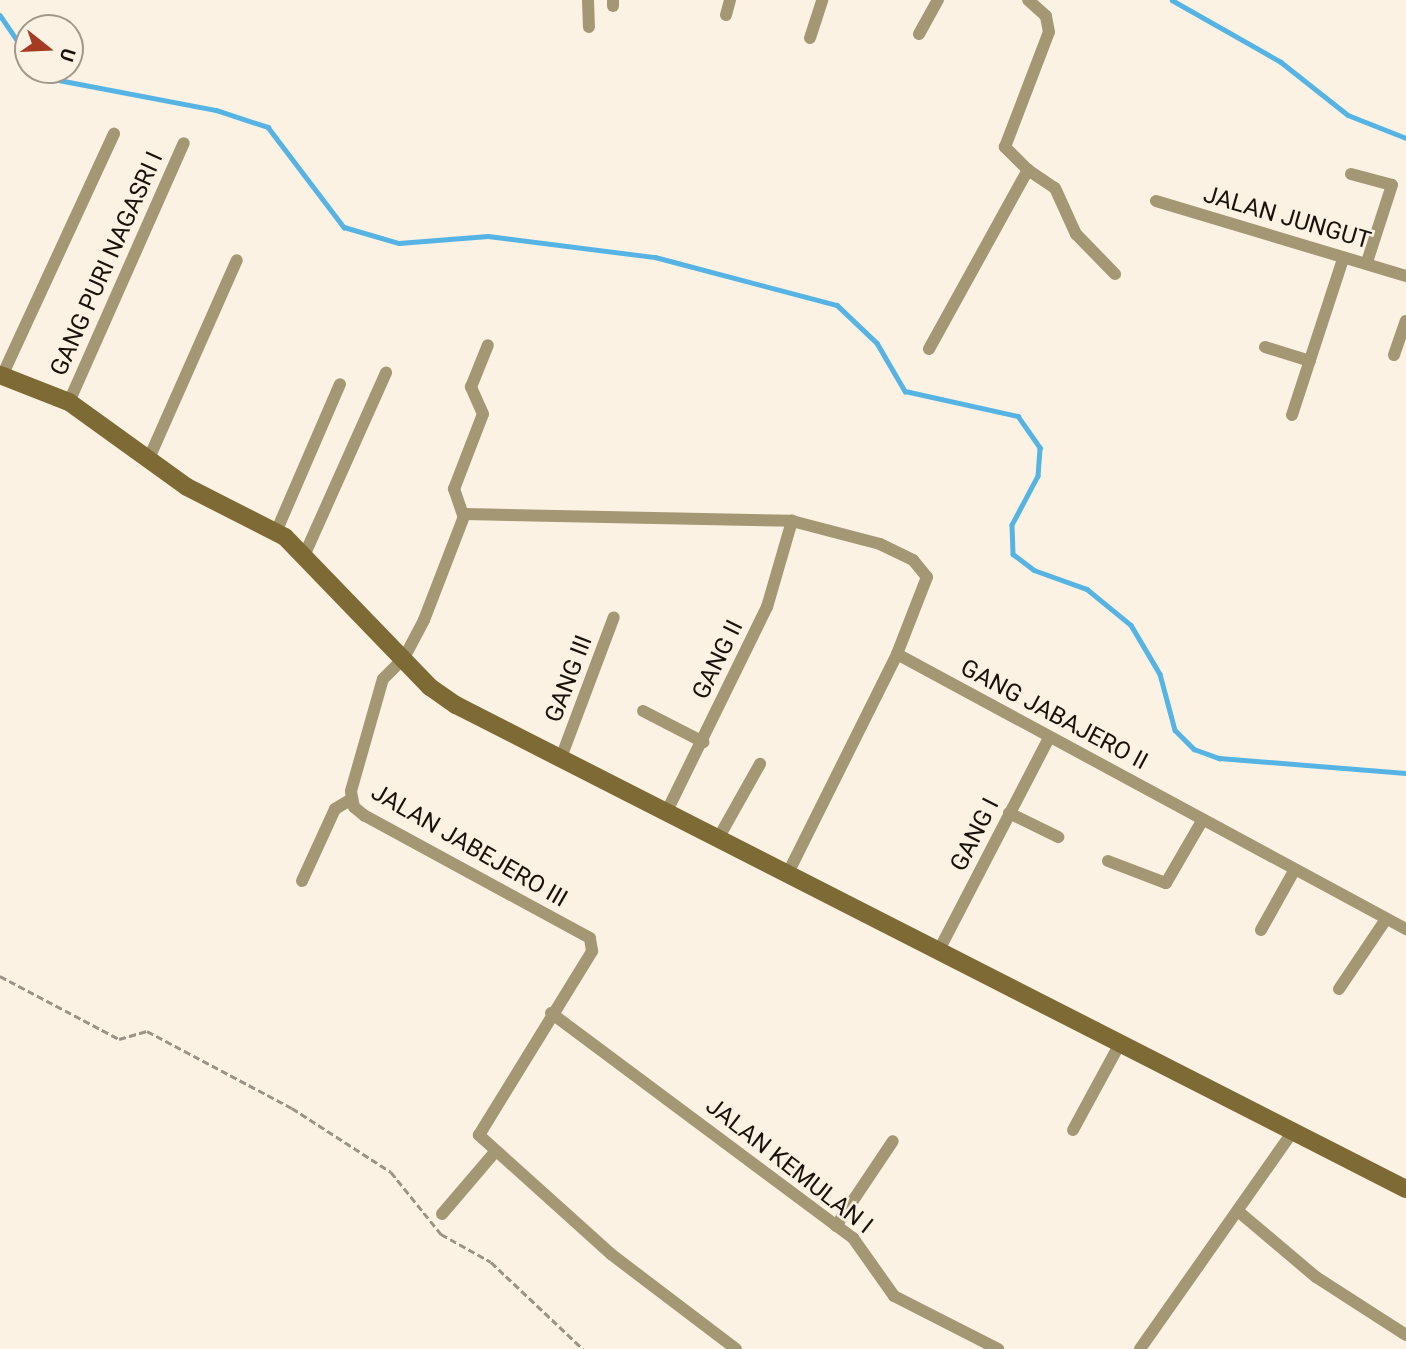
<!DOCTYPE html>
<html>
<head>
<meta charset="utf-8">
<style>
	body { margin:0 }
	#map { position:relative; width:1406px; height:1349px; overflow:hidden; background:#fcf2e3; font-family:Roboto,sans-serif }
	div>[style] { position:absolute }
	.stream>* { height:4.5px; margin:-2.25px; padding:0 2.25px; transform-origin:2.25px; border-radius:2.25px; background:#55b4e4 }
	.path>* { height:2.5px; margin-top:-1.25px; transform-origin:0; background:repeating-linear-gradient(90deg,#9b9387 0 7px,transparent 0 10.5px) }
	.street>* { height:12px; margin:-6px; padding:0 6px; transform-origin:6px; border-radius:6px; background:#a49774 }
	.secondary>* { height:18px; margin:-9px; padding:0 9px; transform-origin:9px; border-radius:9px; background:#7d6a34 }
	span { translate:-50% -50%; white-space:nowrap; text-align:center; line-height:1.15; -webkit-text-stroke:5px #fcf2e3; paint-order:stroke }
	.street-label { font-size:24px; color:#18120a }
	.north { position:absolute; left:14px; top:14px; width:70px; height:70px; box-sizing:border-box; background:#fcf2e3; border:2px solid #a1988c; border-radius:50%; rotate:108deg; font-size:19px; font-weight:700; line-height:28px; text-align:center; color:#18120a }
	.north::after { content:''; display:block; margin:auto; width:24px; height:32px; background:#a43b22; clip-path:polygon(50% 0,100% 100%,50% 72%,0 100%) }
</style>
</head>
<body>
<div id="map">
	<div class="stream">
		<i style="left:1172px;top:0;width:125px;rotate:29.6deg"></i>
		<i style="left:1281px;top:62px;width:85px;rotate:38.3deg"></i>
		<i style="left:1348px;top:115px;width:62px;rotate:21.6deg"></i>
		<i style="left:0;top:15px;width:50px;rotate:55.7deg"></i>
		<i style="left:41px;top:70px;width:11px;rotate:49deg"></i>
		<i style="left:48px;top:78px;width:171px;rotate:10.8deg"></i>
		<i style="left:216px;top:110px;width:55px;rotate:18.1deg"></i>
		<i style="left:268px;top:127px;width:126px;rotate:52.8deg"></i>
		<i style="left:344px;top:227px;width:57px;rotate:16.2deg"></i>
		<i style="left:399px;top:243px;width:89px;rotate:-4.5deg"></i>
		<i style="left:488px;top:236px;width:168px;rotate:7.2deg"></i>
		<i style="left:655px;top:257px;width:188px;rotate:14.8deg"></i>
		<i style="left:837px;top:305px;width:55px;rotate:43.5deg"></i>
		<i style="left:877px;top:343px;width:56px;rotate:59.7deg"></i>
		<i style="left:905px;top:391px;width:116px;rotate:12.5deg"></i>
		<i style="left:1018px;top:416px;width:39px;rotate:55deg"></i>
		<i style="left:1040px;top:448px;width:28px;rotate:94deg"></i>
		<i style="left:1038px;top:476px;width:55px;rotate:118deg"></i>
		<i style="left:1012px;top:525px;width:29px;rotate:88deg"></i>
		<i style="left:1013px;top:554px;width:26px;rotate:37deg"></i>
		<i style="left:1034px;top:570px;width:56px;rotate:19.7deg"></i>
		<i style="left:1087px;top:589px;width:57px;rotate:39.3deg"></i>
		<i style="left:1131px;top:625px;width:57px;rotate:59.4deg"></i>
		<i style="left:1160px;top:674px;width:58px;rotate:75deg"></i>
		<i style="left:1175px;top:730px;width:27px;rotate:45deg"></i>
		<i style="left:1194px;top:749px;width:27px;rotate:20deg"></i>
		<i style="left:1219px;top:758px;width:188px;rotate:4.6deg"></i>
	</div>
	<div class="path">
		<i style="left:0;top:976px;width:135px;rotate:27.9deg"></i>
		<i style="left:119px;top:1039px;width:29px;rotate:-16deg"></i>
		<i style="left:147px;top:1031px;width:164px;rotate:28deg"></i>
		<i style="left:292px;top:1108px;width:118px;rotate:32.9deg"></i>
		<i style="left:391px;top:1172px;width:80px;rotate:51.1deg"></i>
		<i style="left:441px;top:1234px;width:57px;rotate:29.2deg"></i>
		<i style="left:491px;top:1262px;width:127px;rotate:43.4deg"></i>
	</div>
	<div class="street">
		<i style="left:588px;top:0;width:27px;rotate:88deg"></i>
		<i style="left:613px;top:6px;width:6px;rotate:-90deg"></i>
		<i style="left:726px;top:15px;width:16px;rotate:-75deg"></i>
		<i style="left:919px;top:34px;width:39px;rotate:-61deg"></i>
		<i style="left:810px;top:38px;width:40px;rotate:-72deg"></i>
		<i style="left:1028px;top:170px;width:32px;rotate:34deg"></i>
		<i style="left:1055px;top:188px;width:51px;rotate:65.5deg"></i>
		<i style="left:1076px;top:234px;width:56px;rotate:45.7deg"></i>
		<i style="left:1351px;top:174px;width:42px;rotate:15deg"></i>
		<i style="left:1392px;top:185px;width:81px;rotate:108deg"></i>
		<i style="left:1156px;top:201px;width:261px;rotate:16.7deg"></i>
		<i style="left:1265px;top:347px;width:47px;rotate:17.3deg"></i>
		<i style="left:929px;top:349px;width:205px;rotate:-61.1deg"></i>
		<i style="left:1028px;top:170px;width:33px;rotate:-135deg"></i>
		<i style="left:1005px;top:147px;width:123px;rotate:-69.1deg"></i>
		<i style="left:1049px;top:32px;width:16px;rotate:-101deg"></i>
		<i style="left:1046px;top:16px;width:24px;rotate:-138deg"></i>
		<i style="left:1394px;top:355px;width:36px;rotate:-71deg"></i>
		<i style="left:2px;top:376px;width:267px;rotate:-65.2deg"></i>
		<i style="left:69px;top:402px;width:283px;rotate:-66.1deg"></i>
		<i style="left:1292px;top:415px;width:164px;rotate:-71.9deg"></i>
		<i style="left:150px;top:456px;width:214px;rotate:-66.1deg"></i>
		<i style="left:463px;top:515px;width:28px;rotate:-109deg"></i>
		<i style="left:454px;top:489px;width:80px;rotate:-68.9deg"></i>
		<i style="left:483px;top:414px;width:30px;rotate:-114deg"></i>
		<i style="left:471px;top:387px;width:45px;rotate:-68deg"></i>
		<i style="left:276px;top:532px;width:161px;rotate:-66.6deg"></i>
		<i style="left:304px;top:556px;width:201px;rotate:-65.9deg"></i>
		<i style="left:643px;top:711px;width:68px;rotate:27.3deg"></i>
		<i style="left:562px;top:755px;width:147px;rotate:-69.4deg"></i>
		<i style="left:667px;top:811px;width:227px;rotate:-63.9deg"></i>
		<i style="left:767px;top:607px;width:90px;rotate:-73.8deg"></i>
		<i style="left:1009px;top:813px;width:55px;rotate:26.1deg"></i>
		<i style="left:719px;top:837px;width:84px;rotate:-60.7deg"></i>
		<i style="left:1108px;top:861px;width:62px;rotate:20.8deg"></i>
		<i style="left:1166px;top:883px;width:72px;rotate:-59.9deg"></i>
		<i style="left:788px;top:873px;width:245px;rotate:-63.5deg"></i>
		<i style="left:897px;top:654px;width:579px;rotate:28.38deg"></i>
		<i style="left:302px;top:881px;width:79px;rotate:-65.4deg"></i>
		<i style="left:335px;top:809px;width:17px;rotate:-31deg"></i>
		<i style="left:1261px;top:930px;width:68px;rotate:-60.8deg"></i>
		<i style="left:938px;top:952px;width:241px;rotate:-62.6deg"></i>
		<i style="left:1339px;top:989px;width:84px;rotate:-56.1deg"></i>
		<i style="left:551px;top:1013px;width:377px;rotate:36.7deg"></i>
		<i style="left:853px;top:1238px;width:71px;rotate:54.7deg"></i>
		<i style="left:894px;top:1296px;width:117px;rotate:27deg"></i>
		<i style="left:1073px;top:1130px;width:94px;rotate:-61.5deg"></i>
		<i style="left:1239px;top:1212px;width:101px;rotate:40.2deg"></i>
		<i style="left:1316px;top:1277px;width:107px;rotate:32.8deg"></i>
		<i style="left:442px;top:1214px;width:82px;rotate:-49.5deg"></i>
		<i style="left:836px;top:1226px;width:102px;rotate:-56.2deg"></i>
		<i style="left:736px;top:1349px;width:157px;rotate:-142.8deg"></i>
		<i style="left:611px;top:1254px;width:178px;rotate:-138deg"></i>
		<i style="left:479px;top:1135px;width:216px;rotate:-58.4deg"></i>
		<i style="left:592px;top:951px;width:13px;rotate:-99deg"></i>
		<i style="left:590px;top:938px;width:256px;rotate:-151.5deg"></i>
		<i style="left:365px;top:816px;width:14px;rotate:-141deg"></i>
		<i style="left:354px;top:807px;width:16px;rotate:-101deg"></i>
		<i style="left:351px;top:791px;width:116px;rotate:-74.1deg"></i>
		<i style="left:383px;top:679px;width:30px;rotate:-45deg"></i>
		<i style="left:404px;top:658px;width:43px;rotate:-62.2deg"></i>
		<i style="left:424px;top:620px;width:114px;rotate:-68.9deg"></i>
		<i style="left:465px;top:514px;width:327px;rotate:1.2deg"></i>
		<i style="left:792px;top:521px;width:91px;rotate:14.6deg"></i>
		<i style="left:880px;top:544px;width:37px;rotate:26deg"></i>
		<i style="left:913px;top:560px;width:22px;rotate:51deg"></i>
		<i style="left:927px;top:577px;width:83px;rotate:111.3deg"></i>
		<i style="left:1140px;top:1349px;width:266px;rotate:-54.9deg"></i>
	</div>
	<div class="secondary">
		<i style="left:0;top:375px;width:74px;rotate:21.4deg"></i>
		<i style="left:69px;top:402px;width:145px;rotate:35.8deg"></i>
		<i style="left:187px;top:487px;width:110px;rotate:27deg"></i>
		<i style="left:285px;top:537px;width:209px;rotate:46deg"></i>
		<i style="left:430px;top:687px;width:32px;rotate:35deg"></i>
		<i style="left:456px;top:705px;width:1066px;rotate:27deg"></i>
	</div>
	<div class="street-label">
		<span style="left:1287px;top:218px;rotate:16deg">JALAN JUNGUT</span>
		<span style="left:107px;top:264px;rotate:-66deg">GANG PURI NAGASRI I</span>
		<span style="left:718px;top:660px;rotate:-64deg">GANG II</span>
		<span style="left:569px;top:679px;rotate:-69deg">GANG III</span>
		<span style="left:1054px;top:715px;rotate:28deg">GANG JABAJERO II</span>
		<span style="left:975px;top:835px;rotate:-63deg">GANG I</span>
		<span style="left:469px;top:846px;rotate:30deg">JALAN JABEJERO III</span>
		<span style="left:789px;top:1166px;rotate:38deg">JALAN KEMULAN I</span>
	</div>
	<div class="north">U</div>
</div>
</body>
</html>
